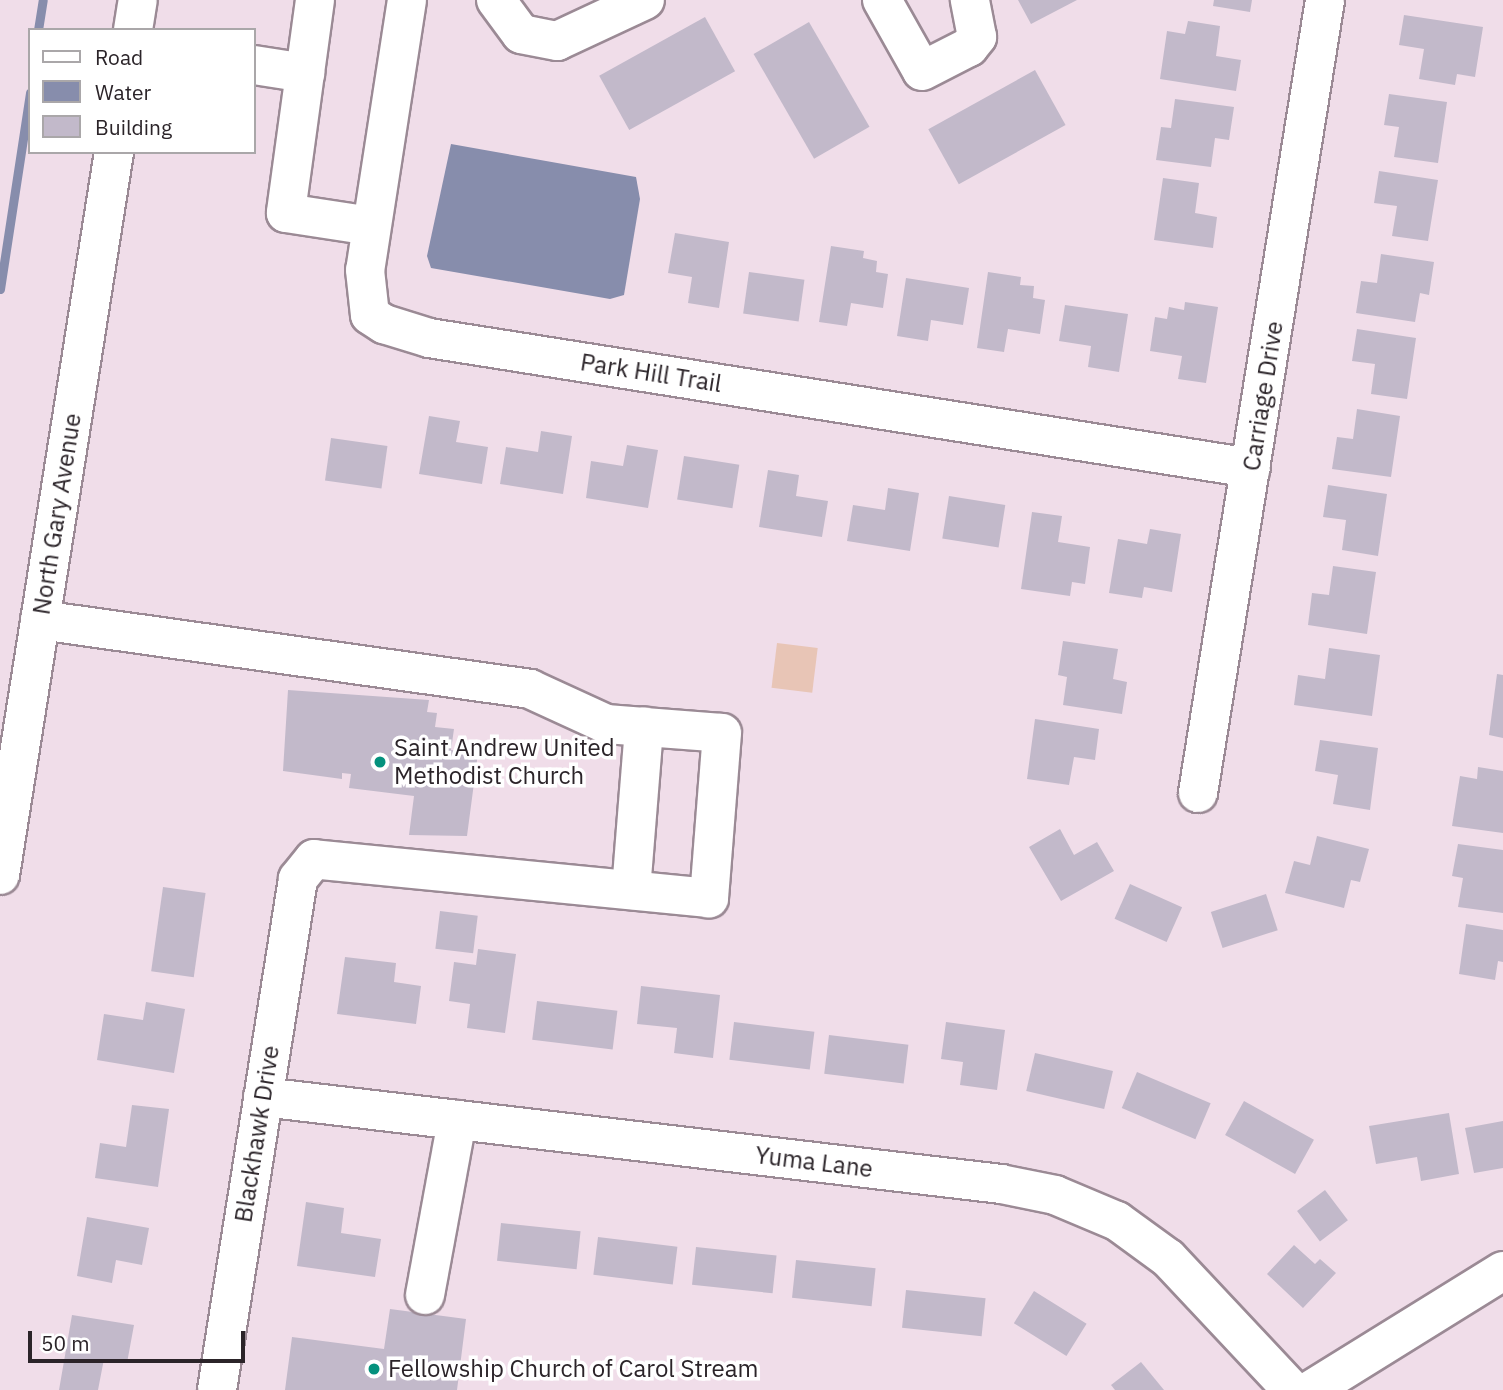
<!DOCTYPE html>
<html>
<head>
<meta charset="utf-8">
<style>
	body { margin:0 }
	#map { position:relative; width:1503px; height:1390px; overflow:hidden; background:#f0dde9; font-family:"IBM Plex Sans",sans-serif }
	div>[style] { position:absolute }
	.green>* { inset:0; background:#e8c5b6; transform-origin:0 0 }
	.water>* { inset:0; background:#878dac }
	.stream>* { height:9px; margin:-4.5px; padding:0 4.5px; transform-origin:4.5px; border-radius:4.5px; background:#878dac }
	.building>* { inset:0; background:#c2b9ca; transform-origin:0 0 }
	.roads { filter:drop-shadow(2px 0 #9b8a95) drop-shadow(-2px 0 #9b8a95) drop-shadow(0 2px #9b8a95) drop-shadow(0 -2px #9b8a95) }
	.minor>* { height:38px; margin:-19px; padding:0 19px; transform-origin:19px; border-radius:19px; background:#fff }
	.dots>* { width:19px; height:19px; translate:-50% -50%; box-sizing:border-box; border:4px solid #fff; border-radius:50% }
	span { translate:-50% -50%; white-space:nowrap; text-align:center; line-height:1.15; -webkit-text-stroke:7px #fff; paint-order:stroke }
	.street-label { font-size:24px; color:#2b2429 }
	.poi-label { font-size:24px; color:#2b2429 }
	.left { translate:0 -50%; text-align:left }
	.legend { position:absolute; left:28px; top:28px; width:228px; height:126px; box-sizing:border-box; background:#fff; border:2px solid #aaa7a9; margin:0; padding:9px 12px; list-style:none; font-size:21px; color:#2b2429 }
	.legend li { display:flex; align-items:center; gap:14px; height:35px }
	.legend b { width:35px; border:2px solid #aaa7a9 }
	.scale { position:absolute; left:28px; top:1331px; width:217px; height:32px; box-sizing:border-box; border:4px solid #2b2429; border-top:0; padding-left:9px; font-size:21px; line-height:24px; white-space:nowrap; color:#2b2429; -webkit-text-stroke:5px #fff; paint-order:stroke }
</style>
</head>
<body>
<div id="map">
	<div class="green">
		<i style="left:777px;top:643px;width:41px;height:45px;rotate:7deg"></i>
	</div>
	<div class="water">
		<i style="clip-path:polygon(451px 144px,636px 177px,640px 199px,624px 295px,610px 299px,431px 268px,427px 256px)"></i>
	</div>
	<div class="stream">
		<i style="left:38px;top:30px;width:30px;rotate:-81deg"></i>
		<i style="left:0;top:289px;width:199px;rotate:-81.3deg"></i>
	</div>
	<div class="building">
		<i style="clip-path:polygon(1018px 0,1077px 0,1031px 24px)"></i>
		<i style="clip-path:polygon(1214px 0,1252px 0,1250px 12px,1213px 6px)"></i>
		<i style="clip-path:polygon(1404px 15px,1483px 27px,1475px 77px,1457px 74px,1455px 85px,1419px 79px,1424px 49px,1399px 45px)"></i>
		<i style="left:705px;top:17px;width:62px;height:121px;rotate:61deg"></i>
		<i style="clip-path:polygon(1188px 21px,1220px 26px,1216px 56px,1241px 60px,1236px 91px,1160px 79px,1167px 31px,1185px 34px)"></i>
		<i style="left:809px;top:22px;width:121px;height:64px;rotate:60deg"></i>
		<i style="left:1035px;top:70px;width:63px;height:122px;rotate:61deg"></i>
		<i style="clip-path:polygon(1389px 94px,1447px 102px,1438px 163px,1394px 157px,1399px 127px,1384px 125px)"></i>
		<i style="clip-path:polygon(1175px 99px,1234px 107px,1229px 140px,1215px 138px,1211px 167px,1156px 160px,1161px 127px,1171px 128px)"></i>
		<i style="clip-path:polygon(1379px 171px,1438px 180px,1428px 241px,1392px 236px,1397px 206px,1374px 203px)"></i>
		<i style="clip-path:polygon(1163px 178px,1199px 183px,1195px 213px,1217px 217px,1213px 248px,1154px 240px)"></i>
		<i style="clip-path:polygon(675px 233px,729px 242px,719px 308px,688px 303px,692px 277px,668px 273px)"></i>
		<i style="clip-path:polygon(831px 246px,864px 251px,863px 258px,877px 261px,876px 272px,888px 274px,883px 308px,851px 303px,847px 326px,819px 322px)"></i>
		<i style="clip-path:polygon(1381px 254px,1434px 262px,1429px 295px,1420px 293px,1415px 322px,1356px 313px,1361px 281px,1377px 283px)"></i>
		<i style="left:749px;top:272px;width:56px;height:42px;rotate:8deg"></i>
		<i style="clip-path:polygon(988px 272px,1021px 277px,1020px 285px,1034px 286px,1033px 298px,1045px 300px,1040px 334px,1008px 329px,1004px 352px,977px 348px)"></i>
		<i style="clip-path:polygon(906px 278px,969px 288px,963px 325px,931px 320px,928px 341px,897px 336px)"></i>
		<i style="clip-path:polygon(1185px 302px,1218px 307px,1206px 383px,1178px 379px,1182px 356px,1150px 351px,1155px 317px,1167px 319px,1169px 307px,1184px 310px)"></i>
		<i style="clip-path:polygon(1065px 305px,1128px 314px,1119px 372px,1088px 367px,1091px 346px,1059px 341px)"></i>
		<i style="clip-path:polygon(1357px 329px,1416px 338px,1407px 399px,1371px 394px,1375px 364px,1352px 361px)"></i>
		<i style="clip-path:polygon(1357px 409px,1400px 416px,1391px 477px,1332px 469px,1337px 437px,1353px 439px)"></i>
		<i style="clip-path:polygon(429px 416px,460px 421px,456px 442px,488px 447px,482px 484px,419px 474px)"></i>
		<i style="clip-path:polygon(541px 431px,572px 436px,563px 494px,500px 484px,506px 447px,538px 452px)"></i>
		<i style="left:331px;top:438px;width:57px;height:43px;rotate:8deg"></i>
		<i style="clip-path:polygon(627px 445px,658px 450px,648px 508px,586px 498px,591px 461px,623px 466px)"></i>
		<i style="left:684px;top:456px;width:56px;height:44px;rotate:9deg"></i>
		<i style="clip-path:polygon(768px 470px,799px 475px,796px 496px,828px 501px,822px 537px,759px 527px)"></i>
		<i style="clip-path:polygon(1328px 485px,1387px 494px,1378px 556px,1342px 550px,1346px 520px,1323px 517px)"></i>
		<i style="clip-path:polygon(888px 488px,919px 493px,910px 551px,847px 541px,853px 505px,885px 510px)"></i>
		<i style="left:949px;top:496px;width:57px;height:43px;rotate:9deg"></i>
		<i style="clip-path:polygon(1032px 512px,1062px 516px,1058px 542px,1090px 547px,1085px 584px,1072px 582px,1070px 596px,1021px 589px)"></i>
		<i style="clip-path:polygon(1150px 529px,1181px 534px,1172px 592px,1144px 587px,1142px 598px,1109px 593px,1118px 539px,1147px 544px)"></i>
		<i style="clip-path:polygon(1333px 566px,1376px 572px,1367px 634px,1308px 625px,1312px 593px,1329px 595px)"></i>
		<i style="clip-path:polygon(1063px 641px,1118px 649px,1113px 679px,1127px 682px,1122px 714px,1063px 705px,1067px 677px,1058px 675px)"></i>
		<i style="clip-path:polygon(1329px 648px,1380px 655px,1372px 716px,1294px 705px,1298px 675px,1325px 679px)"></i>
		<i style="clip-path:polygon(1497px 674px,1503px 675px,1503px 738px,1489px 735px)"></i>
		<i style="clip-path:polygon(288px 690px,429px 700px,427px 712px,437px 713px,435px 727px,454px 729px,451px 750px,478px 753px,467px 836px,409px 835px,414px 796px,349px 788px,351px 774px,342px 773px,342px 779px,283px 771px)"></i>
		<i style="clip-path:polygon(1035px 719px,1099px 729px,1095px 760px,1074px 757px,1069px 785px,1027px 779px)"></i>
		<i style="clip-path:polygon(1320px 740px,1378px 748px,1370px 810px,1333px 804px,1338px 775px,1315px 771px)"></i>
		<i style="clip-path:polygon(1478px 767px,1503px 771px,1503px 833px,1452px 826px,1460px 776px,1477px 779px)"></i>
		<i style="clip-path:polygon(1060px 829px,1074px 855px,1097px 842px,1114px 871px,1061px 901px,1029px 847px)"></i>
		<i style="clip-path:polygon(1317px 836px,1369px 849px,1360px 882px,1351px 880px,1344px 908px,1285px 893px,1294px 861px,1310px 865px)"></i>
		<i style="clip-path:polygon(1458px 844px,1503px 850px,1503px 913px,1458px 907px,1463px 878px,1452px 876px)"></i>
		<i style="left:1130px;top:884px;width:57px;height:38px;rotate:24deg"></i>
		<i style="left:163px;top:887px;width:43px;height:85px;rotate:8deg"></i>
		<i style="left:1266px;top:894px;width:38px;height:58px;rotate:72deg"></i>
		<i style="left:440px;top:911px;width:38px;height:38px;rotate:7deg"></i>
		<i style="clip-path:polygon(1466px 924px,1503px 930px,1503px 962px,1498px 961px,1495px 980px,1459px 974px)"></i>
		<i style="clip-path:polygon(478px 949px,516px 954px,505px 1033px,467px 1028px,470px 1004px,449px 1001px,454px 962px,476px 965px)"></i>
		<i style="clip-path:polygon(345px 957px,396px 963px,394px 982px,421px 986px,416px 1024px,337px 1014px)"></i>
		<i style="clip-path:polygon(641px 986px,720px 995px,713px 1058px,674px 1053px,677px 1028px,637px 1024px)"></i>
		<i style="left:537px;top:1001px;width:81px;height:39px;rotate:7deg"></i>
		<i style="clip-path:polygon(146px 1002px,185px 1009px,174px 1073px,97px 1060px,104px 1014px,143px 1020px)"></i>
		<i style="left:734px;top:1022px;width:81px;height:38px;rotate:7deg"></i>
		<i style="clip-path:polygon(946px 1022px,1005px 1030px,997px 1090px,960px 1085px,963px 1062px,941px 1059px)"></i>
		<i style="left:829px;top:1035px;width:80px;height:39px;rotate:7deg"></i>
		<i style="left:1035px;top:1053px;width:80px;height:39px;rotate:13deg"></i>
		<i style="left:1137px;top:1072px;width:80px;height:39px;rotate:23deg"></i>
		<i style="left:1244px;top:1101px;width:80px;height:39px;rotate:29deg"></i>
		<i style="clip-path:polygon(132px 1105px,169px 1109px,158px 1187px,95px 1178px,100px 1143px,126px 1147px)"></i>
		<i style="clip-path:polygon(1449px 1113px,1459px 1174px,1421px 1181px,1417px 1157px,1376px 1164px,1369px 1126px)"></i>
		<i style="clip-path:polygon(1503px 1121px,1503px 1168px,1474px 1173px,1465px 1128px)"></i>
		<i style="left:1325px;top:1190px;width:38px;height:35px;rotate:53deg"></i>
		<i style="clip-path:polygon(306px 1202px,344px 1208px,341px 1233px,381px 1239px,375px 1277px,297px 1266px)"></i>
		<i style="clip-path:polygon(87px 1217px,149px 1228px,142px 1265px,116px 1260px,112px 1283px,77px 1276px)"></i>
		<i style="left:501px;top:1223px;width:80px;height:38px;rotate:6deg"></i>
		<i style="left:598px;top:1237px;width:80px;height:38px;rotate:7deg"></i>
		<i style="clip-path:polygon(1294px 1245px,1315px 1264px,1320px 1259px,1336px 1273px,1303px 1308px,1267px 1274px)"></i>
		<i style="left:696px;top:1247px;width:81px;height:38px;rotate:6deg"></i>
		<i style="left:796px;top:1260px;width:80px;height:38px;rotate:6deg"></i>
		<i style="left:906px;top:1290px;width:80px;height:38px;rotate:6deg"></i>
		<i style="left:1034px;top:1291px;width:62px;height:38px;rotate:32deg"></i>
		<i style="clip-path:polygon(390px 1309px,466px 1319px,457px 1390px,285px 1390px,292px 1337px,384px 1349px)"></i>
		<i style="clip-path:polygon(72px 1315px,134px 1325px,127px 1363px,104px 1359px,98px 1390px,59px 1390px)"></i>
		<i style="clip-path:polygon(1141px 1362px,1164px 1390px,1115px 1390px,1111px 1385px)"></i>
	</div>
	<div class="roads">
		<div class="minor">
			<i style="left:315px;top:0;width:215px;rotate:97.8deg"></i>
			<i style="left:286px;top:213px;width:86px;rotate:8.7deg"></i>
			<i style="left:407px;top:0;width:273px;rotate:98.8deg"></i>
			<i style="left:365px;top:270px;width:45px;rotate:83.7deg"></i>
			<i style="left:370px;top:315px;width:17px;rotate:33deg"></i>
			<i style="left:384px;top:324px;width:47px;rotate:17.3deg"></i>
			<i style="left:429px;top:338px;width:832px;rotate:8.99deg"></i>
			<i style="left:496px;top:0;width:42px;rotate:53.7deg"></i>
			<i style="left:521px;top:34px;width:37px;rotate:11deg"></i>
			<i style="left:557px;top:41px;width:97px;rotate:-25deg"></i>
			<i style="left:882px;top:0;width:81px;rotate:60.6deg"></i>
			<i style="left:922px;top:71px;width:53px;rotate:-27.1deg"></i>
			<i style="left:969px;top:47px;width:13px;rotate:-51deg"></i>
			<i style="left:977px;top:37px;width:38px;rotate:-101deg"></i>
			<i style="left:133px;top:30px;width:30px;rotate:-81deg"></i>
			<i style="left:254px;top:65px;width:52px;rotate:8.9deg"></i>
			<i style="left:40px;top:620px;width:495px;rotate:8deg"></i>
			<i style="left:530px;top:689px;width:84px;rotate:24.7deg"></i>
			<i style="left:606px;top:724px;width:116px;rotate:4.4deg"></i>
			<i style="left:722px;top:733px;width:166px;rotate:94.5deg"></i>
			<i style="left:709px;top:898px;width:397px;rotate:-174.4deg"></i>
			<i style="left:314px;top:859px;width:26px;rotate:129deg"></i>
			<i style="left:298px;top:879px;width:517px;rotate:99.01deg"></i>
			<i style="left:1198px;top:793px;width:803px;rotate:-80.9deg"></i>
			<i style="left:0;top:875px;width:732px;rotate:-81.04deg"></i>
			<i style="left:631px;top:890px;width:164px;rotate:-85.4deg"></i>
			<i style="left:263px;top:1097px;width:743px;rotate:6.72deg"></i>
			<i style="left:1001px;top:1184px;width:55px;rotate:11.5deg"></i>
			<i style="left:1055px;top:1195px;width:67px;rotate:22.8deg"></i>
			<i style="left:1117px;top:1221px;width:63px;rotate:36deg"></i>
			<i style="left:1168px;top:1258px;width:181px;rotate:46.8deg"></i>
			<i style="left:425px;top:1295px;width:178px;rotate:-79.6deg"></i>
			<i style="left:1311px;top:1390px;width:226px;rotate:-31.8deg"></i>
		</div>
	</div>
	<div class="dots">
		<i style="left:380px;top:762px;background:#04917d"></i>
		<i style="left:374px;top:1369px;background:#04917d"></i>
	</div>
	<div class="street-label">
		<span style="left:651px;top:373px;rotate:9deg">Park Hill Trail</span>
		<span style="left:1263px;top:396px;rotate:-81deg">Carriage Drive</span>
		<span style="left:57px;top:514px;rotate:-81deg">North Gary Avenue</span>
		<span style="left:257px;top:1134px;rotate:-81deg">Blackhawk Drive</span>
		<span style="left:814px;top:1162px;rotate:7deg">Yuma Lane</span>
	</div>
	<div class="poi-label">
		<span class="left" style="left:394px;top:762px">Saint Andrew United<br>Methodist Church</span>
		<span class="left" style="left:388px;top:1369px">Fellowship Church of Carol Stream</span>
	</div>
	<ul class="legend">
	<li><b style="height:9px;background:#fff"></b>Road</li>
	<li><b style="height:19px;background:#878dac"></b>Water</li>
	<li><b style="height:19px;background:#c2b9ca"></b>Building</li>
	</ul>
	<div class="scale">50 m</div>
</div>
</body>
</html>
